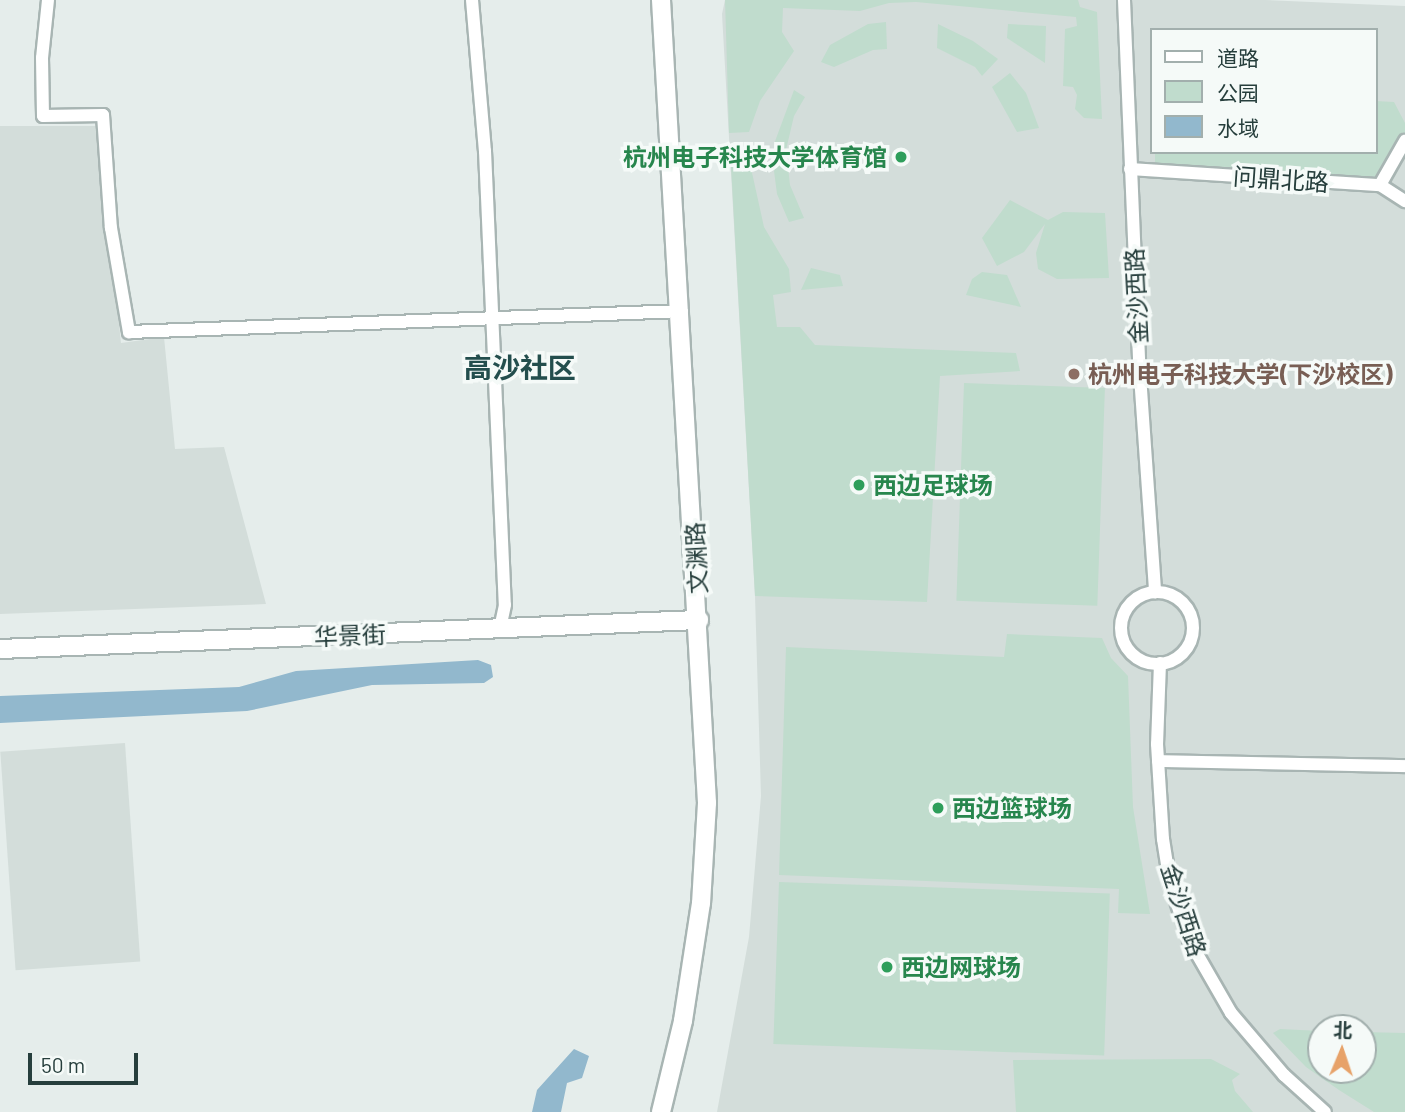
<!DOCTYPE html>
<html>
<head>
<meta charset="utf-8">
<style>
	body { margin:0 }
	#map { position:relative; width:1405px; height:1112px; overflow:hidden; background:#e5edeb; font-family:Barlow,"Noto Sans SC",sans-serif }
	div>[style] { position:absolute }
	.built>* { inset:0; background:#d3ddda; transform-origin:0 0 }
	.green>* { inset:0; background:#c0dccd; transform-origin:0 0 }
	.water>* { inset:0; background:#92b8cd }
	.roads { filter:drop-shadow(2px 0 #a8b5b3) drop-shadow(-2px 0 #a8b5b3) drop-shadow(0 2px #a8b5b3) drop-shadow(0 -2px #a8b5b3) }
	.street>* { height:12px; margin:-6px; padding:0 6px; transform-origin:6px; border-radius:6px; background:#fff }
	.street>.ring { margin:-6px; padding:0; box-sizing:content-box; background:none; border:12px solid #fff; border-radius:50% }
	.secondary>* { height:18px; margin:-9px; padding:0 9px; transform-origin:9px; border-radius:9px; background:#fff }
	.dots>* { width:19px; height:19px; translate:-50% -50%; box-sizing:border-box; border:4px solid #f5faf8; border-radius:50% }
	span { translate:-50% -50%; white-space:nowrap; text-align:center; line-height:1.15; -webkit-text-stroke:7px #f5faf8; paint-order:stroke }
	.leisure-label { font-size:24px; color:#27864d; font-weight:700 }
	.right { translate:-100% -50%; text-align:right }
	.left { translate:0 -50%; text-align:left }
	.street-label { font-size:24px; color:#263e3c }
	.education-label { font-size:24px; color:#785e54; font-weight:700 }
	.quarter-label { font-size:28px; color:#234e4d; font-weight:700 }
	.legend { position:absolute; left:1150px; top:28px; width:228px; height:126px; box-sizing:border-box; background:#f5faf8; border:2px solid #a2afad; margin:0; padding:9px 12px; list-style:none; font-size:21px; color:#263e3c }
	.legend li { display:flex; align-items:center; gap:14px; height:35px }
	.legend b { width:35px; border:2px solid #a2afad }
	.north { position:absolute; left:1307px; top:1014px; width:70px; height:70px; box-sizing:border-box; background:#f5faf8; border:2px solid #a2afad; border-radius:50%; rotate:2deg; font-size:19px; font-weight:700; line-height:28px; text-align:center; color:#263e3c }
	.north::after { content:''; display:block; margin:auto; width:24px; height:32px; background:#e7a269; clip-path:polygon(50% 0,100% 100%,50% 72%,0 100%) }
	.scale { position:absolute; left:28px; top:1053px; width:110px; height:32px; box-sizing:border-box; border:4px solid #263e3c; border-top:0; padding-left:9px; font-size:21px; line-height:24px; white-space:nowrap; color:#263e3c; -webkit-text-stroke:5px #f5faf8; paint-order:stroke }
</style>
</head>
<body>
<div id="map">
	<div class="built">
		<i style="clip-path:polygon(evenodd,725px 0,1265px 0,1405px 6px,1405px 1112px,717px 1112px,749px 937px,761px 796px,755px 596px,722px 14px,725px 0,1151px 30px,1375px 30px,1375px 152px,1151px 152px,1151px 30px,725px 0,1321px 1028px,1363px 1028px,1363px 1070px,1321px 1070px,1321px 1028px)"></i>
		<i style="clip-path:polygon(0 126px,98px 126px,121px 343px,164px 337px,175px 449px,224px 447px,266px 604px,0 614px)"></i>
		<i style="left:125px;top:743px;width:219px;height:125px;rotate:86deg"></i>
	</div>
	<div class="green">
		<i style="clip-path:polygon(725px 0,1078px 0,1080px 7px,1097px 12px,1102px 119px,1084px 118px,1075px 109px,1077px 95px,1073px 87px,1063px 86px,1065px 29px,1077px 26px,1076px 17px,916px 2px,889px 3px,860px 11px,783px 8px,782px 32px,794px 51px,760px 101px,749px 132px,729px 133px)"></i>
		<i style="clip-path:polygon(886px 22px,887px 49px,873px 50px,834px 67px,821px 62px,830px 45px,868px 24px)"></i>
		<i style="clip-path:polygon(938px 24px,973px 41px,998px 59px,982px 76px,975px 67px,937px 48px)"></i>
		<i style="clip-path:polygon(1008px 24px,1046px 26px,1045px 63px,1007px 38px)"></i>
		<i style="clip-path:polygon(1010px 73px,1026px 93px,1039px 128px,1017px 132px,992px 87px)"></i>
		<i style="clip-path:polygon(794px 90px,805px 97px,794px 116px,786px 150px,774px 144px)"></i>
		<i style="clip-path:polygon(1375px 101px,1394px 102px,1405px 123px,1405px 141px,1380px 185px,1155px 170px,1155px 152px,1375px 152px)"></i>
		<i style="clip-path:polygon(730px 148px,747px 150px,764px 227px,789px 269px,791px 292px,773px 295px,777px 327px,800px 327px,815px 345px,1016px 353px,1020px 371px,940px 376px,927px 602px,755px 596px)"></i>
		<i style="clip-path:polygon(777px 165px,788px 167px,790px 185px,804px 218px,789px 222px,777px 194px,774px 171px)"></i>
		<i style="clip-path:polygon(1010px 200px,1048px 220px,1063px 212px,1105px 213px,1109px 278px,1057px 279px,1038px 269px,1036px 253px,1045px 224px,1024px 252px,997px 266px,982px 238px)"></i>
		<i style="clip-path:polygon(811px 268px,840px 275px,843px 286px,801px 290px)"></i>
		<i style="clip-path:polygon(982px 272px,1007px 275px,1021px 307px,966px 295px,972px 279px)"></i>
		<i style="left:964px;top:383px;width:141px;height:218px;rotate:2deg"></i>
		<i style="clip-path:polygon(1007px 634px,1102px 638px,1111px 658px,1128px 676px,1133px 807px,1150px 914px,1118px 913px,1119px 889px,779px 875px,786px 647px,1004px 657px)"></i>
		<i style="left:779px;top:882px;width:331px;height:162px;rotate:2deg"></i>
		<i style="clip-path:polygon(1280px 1029px,1321px 1031px,1321px 1070px,1363px 1070px,1363px 1032px,1405px 1033px,1405px 1112px,1374px 1112px,1339px 1090px,1306px 1067px,1273px 1033px)"></i>
		<i style="clip-path:polygon(1211px 1059px,1240px 1074px,1232px 1080px,1235px 1091px,1253px 1112px,1016px 1112px,1013px 1060px)"></i>
	</div>
	<div class="water">
		<i style="clip-path:polygon(478px 660px,491px 665px,493px 677px,484px 683px,372px 685px,247px 711px,0 723px,0 696px,239px 687px,296px 671px)"></i>
		<i style="clip-path:polygon(574px 1049px,589px 1056px,582px 1078px,567px 1083px,561px 1112px,532px 1112px,537px 1090px)"></i>
	</div>
	<div class="roads">
		<div class="street">
			<i style="left:48px;top:0;width:58px;rotate:95.9deg"></i>
			<i style="left:42px;top:58px;width:58px;rotate:89deg"></i>
			<i style="left:43px;top:116px;width:60px;rotate:-1deg"></i>
			<i style="left:103px;top:115px;width:113px;rotate:86deg"></i>
			<i style="left:111px;top:228px;width:106px;rotate:80.2deg"></i>
			<i style="left:129px;top:332px;width:553px;rotate:-2.17deg"></i>
			<i style="left:472px;top:0;width:152px;rotate:85.1deg"></i>
			<i style="left:485px;top:151px;width:454px;rotate:87.5deg"></i>
			<i style="left:505px;top:605px;width:25px;rotate:102deg"></i>
			<i style="left:1124px;top:0;width:361px;rotate:87.6deg"></i>
			<i style="left:1139px;top:361px;width:232px;rotate:86deg"></i>
			<i style="left:1130px;top:169px;width:251px;rotate:3.7deg"></i>
			<i style="left:1380px;top:185px;width:51px;rotate:-60.4deg"></i>
			<i style="left:1380px;top:185px;width:30px;rotate:33deg"></i>
			<i class="ring" style="left:1121px;top:592px;width:60px;height:60px"></i>
			<i style="left:1160px;top:663px;width:81px;rotate:92.1deg"></i>
			<i style="left:1157px;top:744px;width:95px;rotate:86.4deg"></i>
			<i style="left:1163px;top:839px;width:45px;rotate:81deg"></i>
			<i style="left:1170px;top:883px;width:60px;rotate:71.6deg"></i>
			<i style="left:1189px;top:940px;width:84px;rotate:60.1deg"></i>
			<i style="left:1231px;top:1013px;width:82px;rotate:49.5deg"></i>
			<i style="left:1284px;top:1075px;width:55px;rotate:42.1deg"></i>
			<i style="left:1158px;top:761px;width:247px;rotate:1.2deg"></i>
		</div>
		<div class="secondary">
			<i style="left:661px;top:0;width:804px;rotate:86.72deg"></i>
			<i style="left:707px;top:803px;width:100px;rotate:93.4deg"></i>
			<i style="left:701px;top:903px;width:119px;rotate:98.7deg"></i>
			<i style="left:683px;top:1021px;width:94px;rotate:103.6deg"></i>
			<i style="left:0;top:649px;width:700px;rotate:-2.38deg"></i>
		</div>
	</div>
	<div class="dots">
		<i style="left:901px;top:157px;background:#2e9e5b"></i>
		<i style="left:1074px;top:374px;background:#8d6e63"></i>
		<i style="left:859px;top:485px;background:#2e9e5b"></i>
		<i style="left:938px;top:808px;background:#2e9e5b"></i>
		<i style="left:887px;top:967px;background:#2e9e5b"></i>
	</div>
	<div class="leisure-label">
		<span class="right" style="left:887px;top:157px">杭州电子科技大学体育馆</span>
		<span class="left" style="left:873px;top:485px">西边足球场</span>
		<span class="left" style="left:952px;top:808px">西边篮球场</span>
		<span class="left" style="left:901px;top:967px">西边网球场</span>
	</div>
	<div class="street-label">
		<span style="left:1281px;top:179px;rotate:4deg">问鼎北路</span>
		<span style="left:1136px;top:296px;rotate:-93deg">金沙西路</span>
		<span style="left:696px;top:558px;rotate:-93deg">文渊路</span>
		<span style="left:350px;top:635px;rotate:-2deg">华景街</span>
		<span style="left:1184px;top:910px;rotate:72deg">金沙西路</span>
	</div>
	<div class="education-label">
		<span class="left" style="left:1088px;top:374px">杭州电子科技大学(下沙校区)</span>
	</div>
	<div class="quarter-label">
		<span style="left:520px;top:367px">高沙社区</span>
	</div>
	<ul class="legend">
	<li><b style="height:9px;background:#fff"></b>道路</li>
	<li><b style="height:19px;background:#c0dccd"></b>公园</li>
	<li><b style="height:19px;background:#92b8cd"></b>水域</li>
	</ul>
	<div class="north">北</div>
	<div class="scale">50 m</div>
</div>
</body>
</html>
